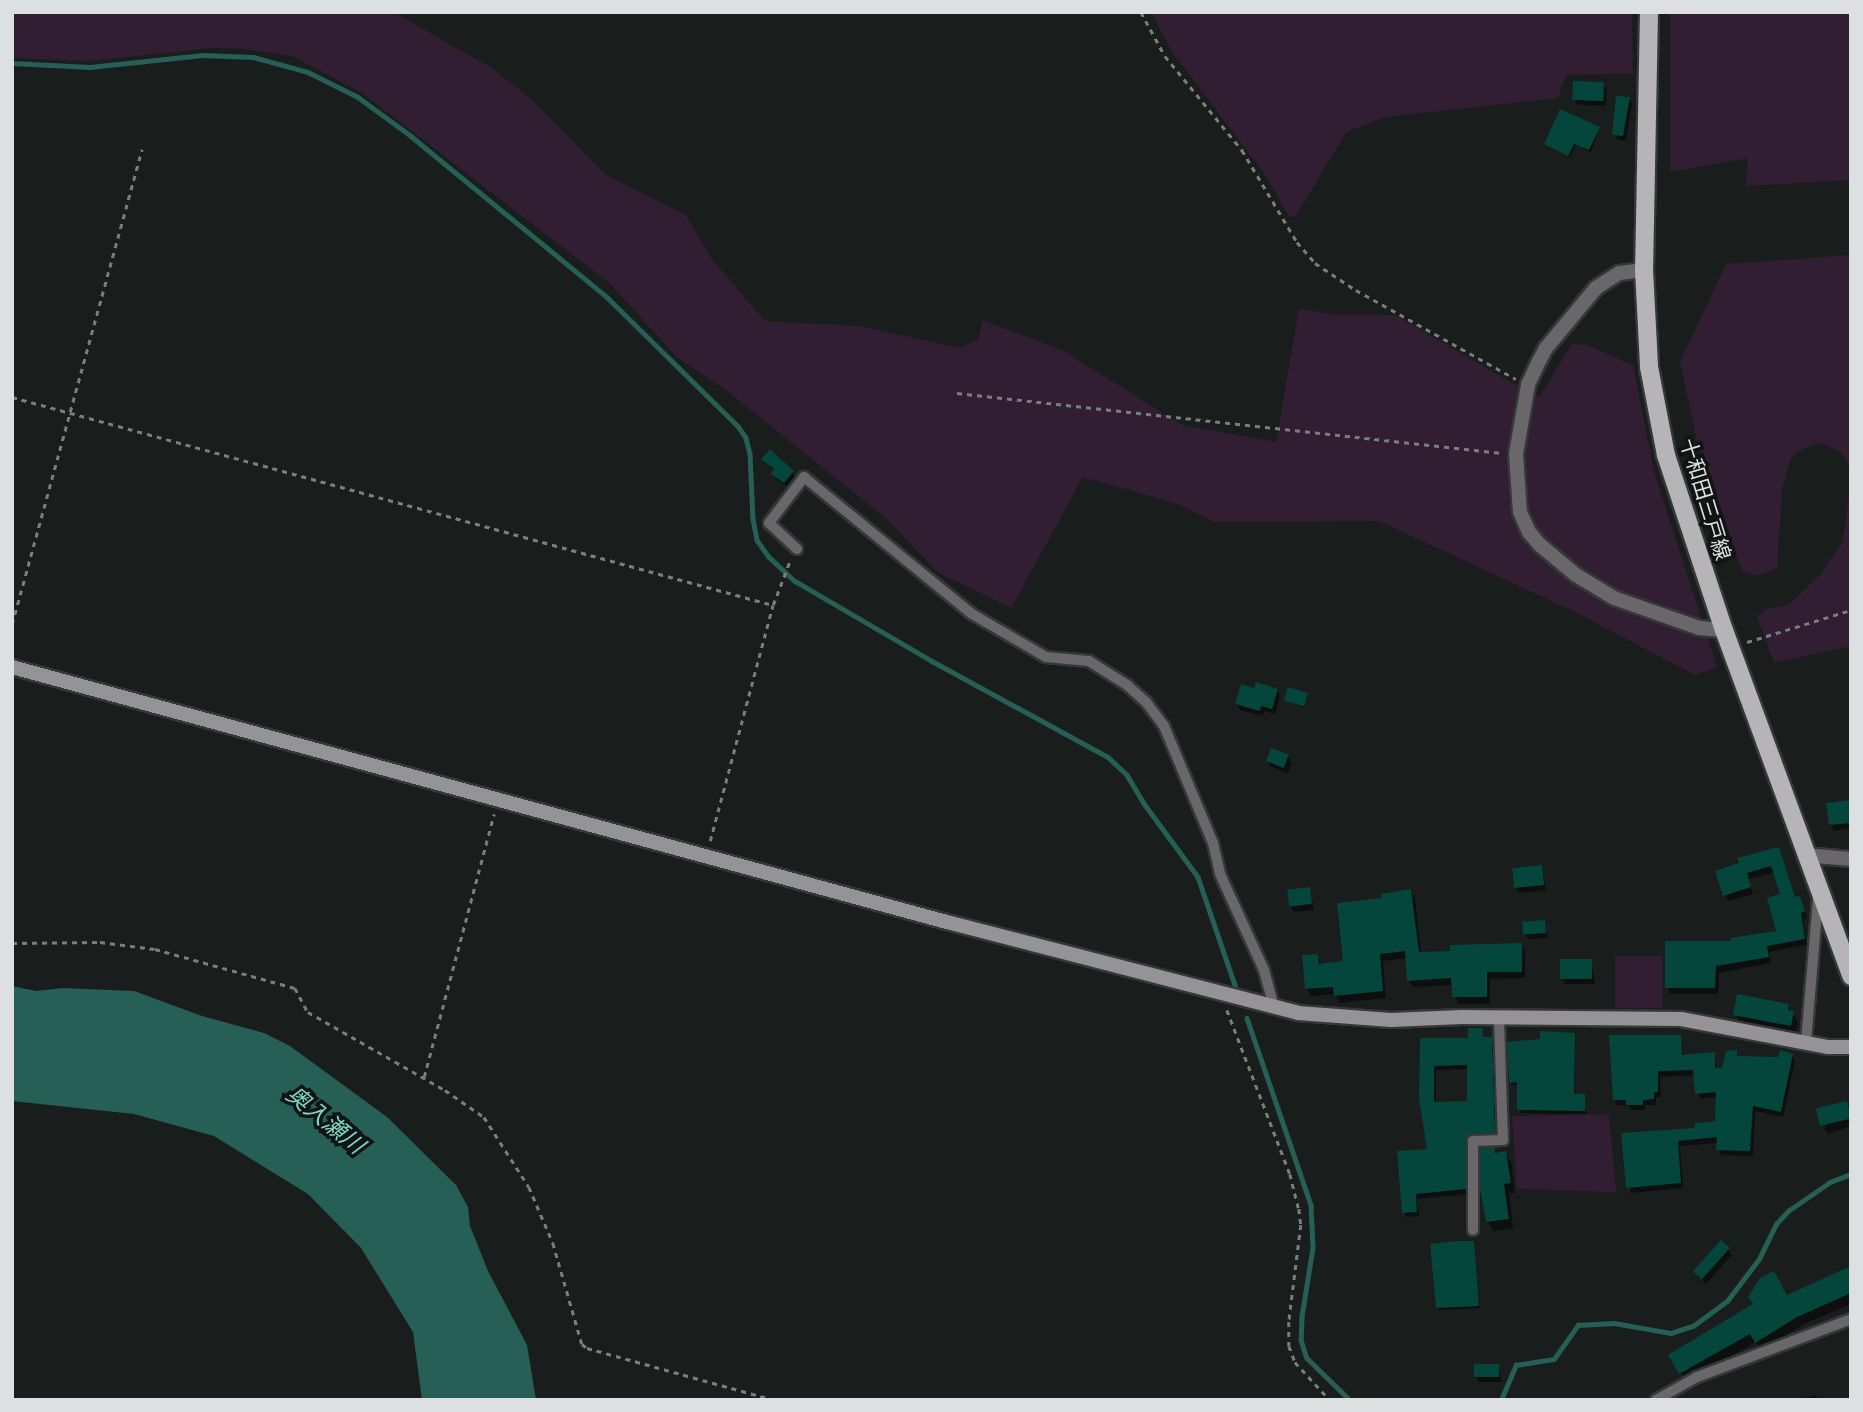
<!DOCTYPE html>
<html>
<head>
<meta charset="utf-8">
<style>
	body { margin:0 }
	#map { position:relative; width:1863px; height:1412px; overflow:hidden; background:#191d1c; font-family:"IBM Plex Sans","Noto Sans JP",sans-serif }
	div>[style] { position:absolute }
	.green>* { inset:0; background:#311e33; transform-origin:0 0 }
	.water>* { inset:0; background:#265f55 }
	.shadow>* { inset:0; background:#0007 }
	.stream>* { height:4.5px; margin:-2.25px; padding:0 2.25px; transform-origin:2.25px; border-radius:2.25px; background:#265f55 }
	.building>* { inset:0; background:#05463c; transform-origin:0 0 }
	.path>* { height:2.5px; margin-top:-1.25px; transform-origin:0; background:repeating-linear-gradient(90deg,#7a7e7d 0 5px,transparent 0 10px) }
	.roads { filter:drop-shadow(2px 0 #343837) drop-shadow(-2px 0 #343837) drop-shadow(0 2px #343837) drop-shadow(0 -2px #343837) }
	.lane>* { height:10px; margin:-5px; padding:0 5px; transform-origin:5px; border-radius:5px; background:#696769 }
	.street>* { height:14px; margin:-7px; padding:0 7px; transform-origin:7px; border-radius:7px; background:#696769 }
	.secondary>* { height:14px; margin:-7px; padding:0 7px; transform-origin:7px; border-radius:7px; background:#959395 }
	.primary>* { height:18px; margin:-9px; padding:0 9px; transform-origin:9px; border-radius:9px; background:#b7b4b7 }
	span { translate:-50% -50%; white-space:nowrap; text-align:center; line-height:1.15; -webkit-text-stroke:7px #101413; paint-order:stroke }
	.street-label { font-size:21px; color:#dde0e0 }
	.water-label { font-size:23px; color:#7cd7c5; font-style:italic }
	.frame { position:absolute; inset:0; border:14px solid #dde0e0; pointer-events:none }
</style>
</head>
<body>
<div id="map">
	<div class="green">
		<i style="clip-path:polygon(12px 12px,393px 12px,490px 67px,529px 97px,606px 175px,686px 215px,711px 258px,765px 321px,860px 326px,960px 348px,979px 339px,982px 320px,1062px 350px,1182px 425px,1276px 442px,1299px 309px,1329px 314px,1395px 315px,1514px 384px,1540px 396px,1572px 344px,1587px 345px,1633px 365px,1654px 472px,1717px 667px,1695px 675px,1575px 612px,1379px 521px,1214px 522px,1178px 504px,1083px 477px,1011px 608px,937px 572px,887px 519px,727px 391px,677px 357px,608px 282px,362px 93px,292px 56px,244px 49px,212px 48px,89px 61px,12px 58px)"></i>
		<i style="clip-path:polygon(1151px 12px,1632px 12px,1633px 74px,1566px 75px,1558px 98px,1386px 117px,1346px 132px,1296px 216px,1289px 217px,1264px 173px,1172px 52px)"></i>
		<i style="clip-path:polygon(1670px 12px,1851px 12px,1851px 180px,1746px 186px,1748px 158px,1670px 172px)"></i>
		<i style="clip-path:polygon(1851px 255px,1851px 468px,1840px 452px,1822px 443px,1804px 448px,1791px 457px,1782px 489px,1777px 568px,1758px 576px,1742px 571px,1699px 449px,1680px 362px,1726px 264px)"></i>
		<i style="clip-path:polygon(1851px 479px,1851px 646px,1774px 663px,1757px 617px,1764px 610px,1788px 605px,1820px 575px,1843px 542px)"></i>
		<i style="left:1615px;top:956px;width:47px;height:52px"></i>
		<i style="clip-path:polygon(1609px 1114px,1616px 1192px,1517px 1189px,1512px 1116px)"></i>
	</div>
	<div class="water">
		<i style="clip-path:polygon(12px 986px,36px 991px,63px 988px,134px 991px,202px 1016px,264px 1033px,290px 1046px,387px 1117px,456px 1185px,468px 1207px,470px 1226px,488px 1271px,527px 1345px,536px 1400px,422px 1400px,413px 1332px,361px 1248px,308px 1194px,214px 1136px,134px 1114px,12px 1101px)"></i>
	</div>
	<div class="shadow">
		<i style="clip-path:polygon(1603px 84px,1607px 90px,1606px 106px,1578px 105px,1574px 100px)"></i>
		<i style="clip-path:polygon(1629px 99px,1632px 103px,1626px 141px,1617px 139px,1614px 134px)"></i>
		<i style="clip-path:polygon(1599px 129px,1591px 152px,1576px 145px,1570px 157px,1545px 144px)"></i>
		<i style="clip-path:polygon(763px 459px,790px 467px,795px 477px,788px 487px,776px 479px,775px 471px)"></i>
		<i style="clip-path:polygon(1255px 690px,1277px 690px,1280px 696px,1275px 714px,1264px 711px,1263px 716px,1240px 710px,1237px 704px)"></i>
		<i style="clip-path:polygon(1306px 695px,1304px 708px,1286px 700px)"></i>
		<i style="clip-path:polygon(1288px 757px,1292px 762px,1288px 773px,1271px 767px,1268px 761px)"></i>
		<i style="clip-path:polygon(1851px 802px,1851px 828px,1834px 831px,1831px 825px)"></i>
		<i style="clip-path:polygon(1778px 849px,1795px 899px,1800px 898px,1803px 904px,1807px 918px,1803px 919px,1807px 945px,1769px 952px,1771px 963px,1719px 973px,1718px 994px,1671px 994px,1667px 988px,1733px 943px,1779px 932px,1782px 895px,1775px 872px,1749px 879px,1753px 894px,1728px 901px,1717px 872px)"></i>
		<i style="clip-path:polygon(1541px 867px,1546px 890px,1519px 893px,1515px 887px)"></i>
		<i style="clip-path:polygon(1309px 889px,1314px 910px,1294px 912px,1290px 906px)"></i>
		<i style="clip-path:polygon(1411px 891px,1415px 899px,1421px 954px,1521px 945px,1525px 952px,1525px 978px,1490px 979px,1490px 1004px,1458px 1004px,1453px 985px,1413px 987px,1408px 980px,1407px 958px,1383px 961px,1386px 998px,1339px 1003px,1335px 994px,1311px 996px,1307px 989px,1317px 955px,1322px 965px,1345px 963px,1384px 900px)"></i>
		<i style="clip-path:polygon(1544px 922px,1548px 938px,1528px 939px,1524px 933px)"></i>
		<i style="clip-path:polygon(1591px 961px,1595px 984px,1565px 984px,1562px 978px)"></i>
		<i style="clip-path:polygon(1788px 1006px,1798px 1022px,1795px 1035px,1740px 1024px,1735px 1014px)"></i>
		<i style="clip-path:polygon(evenodd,1482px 1030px,1484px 1039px,1491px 1039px,1494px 1043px,1497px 1137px,1475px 1138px,1468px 1143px,1467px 1194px,1417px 1199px,1419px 1216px,1407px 1217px,1404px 1213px,1429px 1151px,1421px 1040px,1470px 1039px,1482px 1030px,1469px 1069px,1469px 1103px,1436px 1104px,1436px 1070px,1469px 1069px)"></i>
		<i style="clip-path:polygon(1574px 1035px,1575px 1096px,1584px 1096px,1586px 1114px,1521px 1113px,1519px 1085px,1512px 1085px,1510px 1082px)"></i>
		<i style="clip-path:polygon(1680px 1036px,1684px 1057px,1714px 1054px,1717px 1070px,1724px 1070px,1736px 1052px,1739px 1057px,1780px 1059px,1792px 1055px,1795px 1061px,1783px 1117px,1755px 1111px,1753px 1156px,1721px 1155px,1718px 1143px,1680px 1146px,1683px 1188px,1631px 1193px,1623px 1135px,1697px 1130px,1716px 1123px,1717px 1097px,1700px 1099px,1695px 1075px,1660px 1077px,1661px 1097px,1656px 1097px,1656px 1105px,1645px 1105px,1645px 1110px,1631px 1110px,1628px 1105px,1617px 1105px,1614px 1100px)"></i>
		<i style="clip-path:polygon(1846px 1103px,1851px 1113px,1851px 1126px,1828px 1134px,1824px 1128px)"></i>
		<i style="clip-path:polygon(1494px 1149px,1497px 1154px,1505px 1153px,1511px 1162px,1515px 1193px,1509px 1193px,1513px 1228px,1493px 1231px,1488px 1222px)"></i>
		<i style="clip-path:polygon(1473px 1243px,1480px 1308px,1439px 1310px,1437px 1308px)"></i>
		<i style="clip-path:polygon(1728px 1249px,1732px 1255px,1706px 1284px,1695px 1272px)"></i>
		<i style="clip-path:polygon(1851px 1268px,1851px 1304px,1802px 1325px,1761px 1351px,1756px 1342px,1686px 1381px,1670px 1355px)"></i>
		<i style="clip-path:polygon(1498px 1366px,1502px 1382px,1479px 1382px,1476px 1376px)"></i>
		<i style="clip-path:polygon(1816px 1395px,1818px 1400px,1799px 1400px)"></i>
	</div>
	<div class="stream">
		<i style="left:12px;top:63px;width:78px;rotate:2.9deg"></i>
		<i style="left:90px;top:67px;width:113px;rotate:-6.1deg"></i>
		<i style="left:202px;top:55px;width:51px;rotate:2.2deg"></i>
		<i style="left:253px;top:57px;width:57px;rotate:15.3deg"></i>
		<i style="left:308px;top:72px;width:56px;rotate:26.6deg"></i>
		<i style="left:358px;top:97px;width:66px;rotate:36.3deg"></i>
		<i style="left:411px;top:136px;width:255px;rotate:39.4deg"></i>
		<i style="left:608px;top:298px;width:182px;rotate:44.6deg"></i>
		<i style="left:738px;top:426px;width:14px;rotate:56deg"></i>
		<i style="left:746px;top:438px;width:16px;rotate:76deg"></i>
		<i style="left:750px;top:454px;width:65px;rotate:87.4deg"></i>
		<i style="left:753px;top:519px;width:21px;rotate:79deg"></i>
		<i style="left:757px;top:540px;width:19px;rotate:55deg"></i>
		<i style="left:768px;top:556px;width:37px;rotate:43deg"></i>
		<i style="left:795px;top:581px;width:159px;rotate:30.3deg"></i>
		<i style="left:932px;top:661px;width:200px;rotate:28.6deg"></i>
		<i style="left:1108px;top:757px;width:26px;rotate:43deg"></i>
		<i style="left:1127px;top:775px;width:31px;rotate:59deg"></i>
		<i style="left:1143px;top:802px;width:93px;rotate:53.7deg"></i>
		<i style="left:1198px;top:877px;width:117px;rotate:71.1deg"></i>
		<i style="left:1247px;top:1018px;width:198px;rotate:71.1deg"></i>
		<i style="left:1311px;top:1205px;width:43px;rotate:87.3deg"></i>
		<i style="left:1313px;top:1248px;width:70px;rotate:99.1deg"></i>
		<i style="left:1302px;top:1317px;width:23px;rotate:92deg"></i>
		<i style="left:1301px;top:1340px;width:19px;rotate:72deg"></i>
		<i style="left:1307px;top:1358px;width:60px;rotate:44.3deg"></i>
		<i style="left:1501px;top:1400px;width:38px;rotate:-67deg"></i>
		<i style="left:1516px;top:1365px;width:38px;rotate:-9deg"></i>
		<i style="left:1554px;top:1359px;width:42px;rotate:-54.8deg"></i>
		<i style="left:1578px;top:1325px;width:36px;rotate:-3deg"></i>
		<i style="left:1614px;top:1323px;width:58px;rotate:10deg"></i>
		<i style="left:1671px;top:1333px;width:23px;rotate:-18deg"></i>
		<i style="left:1693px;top:1326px;width:42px;rotate:-36.3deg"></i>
		<i style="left:1727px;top:1301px;width:53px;rotate:-52.7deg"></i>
		<i style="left:1759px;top:1259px;width:39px;rotate:-64deg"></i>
		<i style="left:1776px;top:1224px;width:18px;rotate:-47deg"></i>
		<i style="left:1788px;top:1211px;width:51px;rotate:-34.6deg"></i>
		<i style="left:1830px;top:1182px;width:22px;rotate:-21deg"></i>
	</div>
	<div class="building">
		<i style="left:1573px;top:81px;width:31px;height:19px;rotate:2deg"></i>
		<i style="clip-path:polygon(1616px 96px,1630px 97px,1623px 136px,1612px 135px)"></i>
		<i style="clip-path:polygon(1560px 109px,1600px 127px,1589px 150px,1574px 144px,1568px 156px,1544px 144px)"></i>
		<i style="clip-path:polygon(770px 449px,794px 471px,784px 483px,771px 474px,774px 469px,761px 459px)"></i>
		<i style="clip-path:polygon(1256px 682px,1278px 689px,1272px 709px,1261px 706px,1260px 711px,1235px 704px,1241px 684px,1254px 688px)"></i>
		<i style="left:1288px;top:687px;width:21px;height:14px;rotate:17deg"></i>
		<i style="left:1271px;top:748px;width:19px;height:14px;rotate:21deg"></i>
		<i style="clip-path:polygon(1851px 800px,1851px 823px,1829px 825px,1826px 803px)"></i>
		<i style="clip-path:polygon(1779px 847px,1795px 897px,1800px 896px,1805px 911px,1801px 913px,1805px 939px,1767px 946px,1769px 957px,1716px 966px,1715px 988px,1665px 988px,1665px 941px,1731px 941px,1730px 938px,1776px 931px,1767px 898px,1780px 894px,1771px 866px,1747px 873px,1751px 887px,1723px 896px,1715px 871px,1739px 863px,1737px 858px)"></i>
		<i style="left:1542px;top:865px;width:20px;height:30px;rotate:84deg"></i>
		<i style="left:1310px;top:887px;width:17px;height:23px;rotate:83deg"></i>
		<i style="clip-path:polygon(1411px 889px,1419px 952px,1450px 951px,1450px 945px,1522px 943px,1522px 972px,1487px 972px,1487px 997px,1452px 997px,1451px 978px,1407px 981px,1405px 951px,1380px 954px,1383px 991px,1334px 996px,1333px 987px,1305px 989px,1302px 955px,1318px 954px,1319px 964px,1343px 961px,1337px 903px,1382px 898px,1381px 894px)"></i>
		<i style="left:1545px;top:920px;width:13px;height:23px;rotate:86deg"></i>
		<i style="left:1560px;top:959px;width:32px;height:20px"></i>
		<i style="clip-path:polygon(1737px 994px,1789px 1004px,1788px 1010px,1794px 1011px,1791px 1026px,1733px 1015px)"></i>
		<i style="clip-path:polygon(evenodd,1468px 1028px,1483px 1028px,1483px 1037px,1492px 1037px,1495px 1133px,1472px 1134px,1466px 1138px,1466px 1189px,1416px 1194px,1417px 1212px,1402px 1213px,1397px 1151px,1427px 1149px,1419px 1098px,1420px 1038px,1468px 1038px,1468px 1028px,1467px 1065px,1467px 1101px,1434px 1102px,1434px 1066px,1467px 1065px)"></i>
		<i style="clip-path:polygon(1540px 1031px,1575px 1033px,1574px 1094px,1585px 1094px,1585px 1111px,1517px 1110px,1517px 1082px,1509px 1083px,1507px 1042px,1540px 1039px)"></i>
		<i style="clip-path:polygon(1609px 1035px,1681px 1035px,1682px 1055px,1715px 1052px,1715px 1068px,1722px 1068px,1726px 1051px,1737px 1050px,1737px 1056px,1778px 1057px,1780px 1050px,1793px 1054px,1781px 1112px,1753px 1106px,1750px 1151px,1716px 1150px,1717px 1137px,1678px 1141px,1681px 1183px,1626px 1188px,1621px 1133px,1695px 1128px,1695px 1123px,1715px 1121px,1716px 1092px,1695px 1094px,1693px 1070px,1658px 1071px,1658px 1092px,1654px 1092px,1654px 1099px,1643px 1100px,1643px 1105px,1626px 1105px,1626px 1100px,1613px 1100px)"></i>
		<i style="left:1847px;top:1101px;width:18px;height:32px;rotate:77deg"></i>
		<i style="clip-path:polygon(1480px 1148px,1495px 1148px,1495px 1153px,1506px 1151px,1511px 1183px,1504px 1184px,1509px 1219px,1486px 1222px,1480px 1188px)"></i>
		<i style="left:1721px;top:1240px;width:12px;height:42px;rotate:42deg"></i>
		<i style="clip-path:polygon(1457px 1241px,1474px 1241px,1479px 1306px,1436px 1308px,1430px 1244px)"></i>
		<i style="clip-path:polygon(1851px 1266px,1851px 1293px,1797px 1317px,1755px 1343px,1750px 1334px,1679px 1374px,1668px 1355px,1753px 1304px,1748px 1297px,1760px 1278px,1774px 1271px,1787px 1295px)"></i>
		<i style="left:1474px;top:1364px;width:25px;height:13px"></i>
	</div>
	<div class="path">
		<i style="left:1141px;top:12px;width:50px;rotate:61.4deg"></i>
		<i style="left:1165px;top:56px;width:122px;rotate:50.7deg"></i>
		<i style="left:1242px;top:150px;width:107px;rotate:59.1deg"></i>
		<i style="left:1297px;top:242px;width:28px;rotate:49deg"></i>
		<i style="left:1315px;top:263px;width:49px;rotate:33.4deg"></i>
		<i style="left:1356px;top:290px;width:183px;rotate:29.1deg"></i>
		<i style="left:957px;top:393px;width:548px;rotate:6.28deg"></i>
		<i style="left:12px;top:397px;width:789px;rotate:15.29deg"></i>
		<i style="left:12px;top:624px;width:492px;rotate:-74.7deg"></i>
		<i style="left:1747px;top:642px;width:109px;rotate:-17.1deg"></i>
		<i style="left:710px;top:841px;width:244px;rotate:-75.1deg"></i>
		<i style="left:773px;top:605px;width:50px;rotate:-69deg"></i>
		<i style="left:12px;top:943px;width:88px;rotate:-0.7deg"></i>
		<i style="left:100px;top:942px;width:55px;rotate:7.3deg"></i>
		<i style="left:155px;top:949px;width:145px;rotate:15.6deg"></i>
		<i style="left:295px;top:988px;width:27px;rotate:62deg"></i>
		<i style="left:308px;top:1012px;width:158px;rotate:29.7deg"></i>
		<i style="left:445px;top:1090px;width:47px;rotate:34.7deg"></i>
		<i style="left:484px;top:1117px;width:83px;rotate:57.3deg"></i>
		<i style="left:529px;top:1187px;width:61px;rotate:66.8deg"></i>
		<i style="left:553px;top:1243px;width:105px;rotate:74deg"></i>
		<i style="left:582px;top:1344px;width:6px;rotate:39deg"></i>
		<i style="left:587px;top:1348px;width:195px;rotate:15.5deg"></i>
		<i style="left:1227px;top:1010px;width:176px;rotate:69deg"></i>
		<i style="left:1290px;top:1174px;width:36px;rotate:76deg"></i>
		<i style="left:1299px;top:1209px;width:16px;rotate:83deg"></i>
		<i style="left:1301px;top:1225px;width:98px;rotate:97.1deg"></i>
		<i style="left:1289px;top:1322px;width:24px;rotate:90deg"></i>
		<i style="left:1289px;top:1346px;width:17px;rotate:69deg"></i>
		<i style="left:1295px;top:1362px;width:52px;rotate:47.4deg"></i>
		<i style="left:424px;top:1077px;width:272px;rotate:-75.1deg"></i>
	</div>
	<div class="roads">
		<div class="lane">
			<i style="left:797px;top:549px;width:38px;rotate:-137deg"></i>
			<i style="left:769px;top:523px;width:58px;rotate:-52.7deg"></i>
			<i style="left:804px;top:477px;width:217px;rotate:39.2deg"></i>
			<i style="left:972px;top:614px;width:86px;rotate:30.2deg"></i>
			<i style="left:1046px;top:657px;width:43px;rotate:5.3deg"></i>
			<i style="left:1089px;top:661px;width:45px;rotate:32.3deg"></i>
			<i style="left:1127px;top:685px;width:25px;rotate:42deg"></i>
			<i style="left:1146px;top:702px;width:30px;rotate:53deg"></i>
			<i style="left:1164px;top:726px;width:127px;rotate:67.3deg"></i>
			<i style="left:1213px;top:843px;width:32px;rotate:77deg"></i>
			<i style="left:1220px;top:874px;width:106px;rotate:65.4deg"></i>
			<i style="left:1264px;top:970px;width:38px;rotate:75deg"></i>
			<i style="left:1806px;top:1042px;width:144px;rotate:-85.2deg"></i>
			<i style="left:1473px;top:1230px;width:89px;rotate:-90deg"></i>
			<i style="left:1473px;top:1141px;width:30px;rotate:-2deg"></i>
			<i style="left:1503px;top:1140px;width:123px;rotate:-91.9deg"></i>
			<i style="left:1656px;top:1400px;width:47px;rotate:-29.3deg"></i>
			<i style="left:1697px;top:1377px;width:165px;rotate:-20.6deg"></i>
		</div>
		<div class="street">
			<i style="left:1644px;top:270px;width:25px;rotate:173deg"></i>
			<i style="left:1619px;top:273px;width:27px;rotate:147deg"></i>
			<i style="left:1596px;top:288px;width:78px;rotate:129.8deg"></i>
			<i style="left:1546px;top:348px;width:15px;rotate:118deg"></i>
			<i style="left:1539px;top:361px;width:26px;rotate:115deg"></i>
			<i style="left:1528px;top:385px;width:70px;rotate:99.9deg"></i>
			<i style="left:1516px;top:454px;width:58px;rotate:86.1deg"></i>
			<i style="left:1520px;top:512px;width:22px;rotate:66deg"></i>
			<i style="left:1529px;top:532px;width:17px;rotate:50deg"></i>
			<i style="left:1540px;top:545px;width:47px;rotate:39.8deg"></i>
			<i style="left:1576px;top:575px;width:44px;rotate:31.2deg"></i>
			<i style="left:1614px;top:598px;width:90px;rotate:19.4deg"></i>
			<i style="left:1699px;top:628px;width:25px;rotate:5deg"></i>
			<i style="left:1805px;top:855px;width:46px;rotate:5deg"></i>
		</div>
		<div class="secondary">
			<i style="left:12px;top:667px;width:969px;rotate:15.26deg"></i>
			<i style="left:947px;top:922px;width:363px;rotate:14.5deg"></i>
			<i style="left:1298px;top:1013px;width:93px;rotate:4.3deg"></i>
			<i style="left:1391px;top:1020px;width:71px;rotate:-2.4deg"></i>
			<i style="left:1462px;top:1017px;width:219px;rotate:0.5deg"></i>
			<i style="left:1681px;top:1019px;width:150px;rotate:10.8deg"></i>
			<i style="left:1828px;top:1047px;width:23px"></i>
		</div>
		<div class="primary">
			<i style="left:1649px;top:12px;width:258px;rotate:91.1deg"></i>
			<i style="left:1644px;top:270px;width:97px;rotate:87deg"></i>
			<i style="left:1649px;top:367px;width:90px;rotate:79.1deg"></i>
			<i style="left:1666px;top:455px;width:184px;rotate:71.7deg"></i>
			<i style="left:1724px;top:630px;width:369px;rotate:69.8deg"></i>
		</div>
	</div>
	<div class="street-label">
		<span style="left:1706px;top:499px;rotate:73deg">十和田三戸線</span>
	</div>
	<div class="water-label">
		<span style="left:326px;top:1119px;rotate:39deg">奥入瀬川</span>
	</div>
	<div class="frame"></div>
</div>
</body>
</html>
